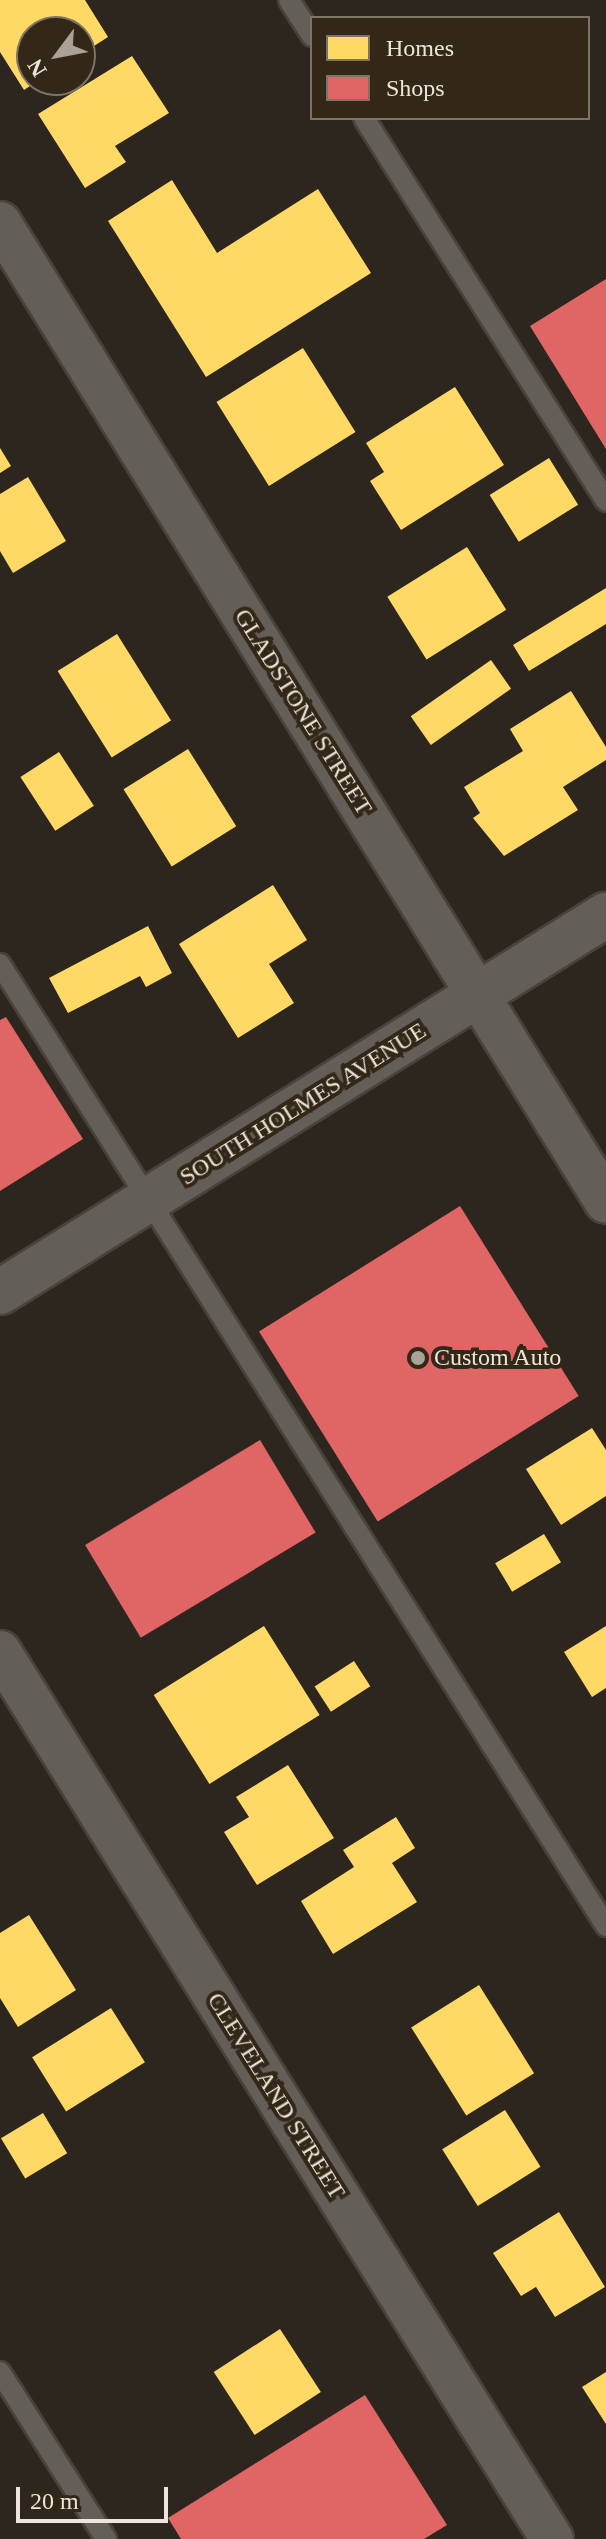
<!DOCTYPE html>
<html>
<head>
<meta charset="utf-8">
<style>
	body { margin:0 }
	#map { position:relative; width:606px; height:2539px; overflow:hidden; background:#2d261e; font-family:Georgia,serif }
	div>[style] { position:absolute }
	.homes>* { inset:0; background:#ffd966; transform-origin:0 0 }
	.shops>* { inset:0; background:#e06666; transform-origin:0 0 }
	.roads { filter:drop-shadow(2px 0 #48423b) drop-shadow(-2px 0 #48423b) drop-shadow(0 2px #48423b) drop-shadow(0 -2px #48423b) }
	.lane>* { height:20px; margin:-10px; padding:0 10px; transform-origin:10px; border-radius:10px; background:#635e58 }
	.street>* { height:42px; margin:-21px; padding:0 21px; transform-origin:21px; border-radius:21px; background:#635e58 }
	.secondary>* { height:44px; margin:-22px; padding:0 22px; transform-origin:22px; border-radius:22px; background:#635e58 }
	.dots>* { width:22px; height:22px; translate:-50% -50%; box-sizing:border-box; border:4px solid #332718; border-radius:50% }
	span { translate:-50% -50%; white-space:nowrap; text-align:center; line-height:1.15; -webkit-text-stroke:8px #332718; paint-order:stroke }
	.street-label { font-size:24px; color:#ede5db }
	.poi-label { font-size:24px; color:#ede5db }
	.left { translate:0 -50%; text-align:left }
	.legend { position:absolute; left:310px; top:16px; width:280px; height:104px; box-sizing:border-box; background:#332718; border:2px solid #7d7366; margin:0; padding:10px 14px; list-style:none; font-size:24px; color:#ede5db }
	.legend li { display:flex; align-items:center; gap:16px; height:40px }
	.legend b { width:40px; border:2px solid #7d7366 }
	.north { position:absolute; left:16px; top:16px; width:80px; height:80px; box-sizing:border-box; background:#332718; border:2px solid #7d7366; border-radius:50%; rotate:238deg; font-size:22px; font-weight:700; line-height:32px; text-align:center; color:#ede5db }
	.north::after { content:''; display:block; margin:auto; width:28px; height:36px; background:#aaa299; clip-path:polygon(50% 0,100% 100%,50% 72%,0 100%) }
	.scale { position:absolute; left:16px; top:2487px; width:152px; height:36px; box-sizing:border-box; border:4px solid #ede5db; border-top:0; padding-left:10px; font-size:24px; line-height:28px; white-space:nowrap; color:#ede5db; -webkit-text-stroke:6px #332718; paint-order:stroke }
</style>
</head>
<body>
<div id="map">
	<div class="homes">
		<i style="clip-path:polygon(0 0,85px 0,108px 37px,80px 55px,80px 32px,32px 32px,32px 80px,39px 80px,24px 90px,0 52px)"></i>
		<i style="clip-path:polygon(132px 56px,169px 113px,115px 146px,126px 162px,85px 188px,38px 114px)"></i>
		<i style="clip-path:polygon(172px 180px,217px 253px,318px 189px,371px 273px,206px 377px,108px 221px)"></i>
		<i style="left:303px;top:348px;width:99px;height:102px;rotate:58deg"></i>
		<i style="clip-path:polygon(455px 387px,504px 465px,401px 530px,370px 481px,384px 472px,366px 443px)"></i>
		<i style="clip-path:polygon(0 448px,11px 466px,0 473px)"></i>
		<i style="left:549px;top:458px;width:55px;height:70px;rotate:58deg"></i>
		<i style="clip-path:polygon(28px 477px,66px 541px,13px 573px,0 551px,0 494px)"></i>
		<i style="left:467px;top:547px;width:74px;height:94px;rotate:58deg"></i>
		<i style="clip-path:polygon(606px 588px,606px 624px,529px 671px,513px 645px)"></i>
		<i style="left:117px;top:634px;width:102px;height:70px;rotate:58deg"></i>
		<i style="left:491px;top:660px;width:35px;height:98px;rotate:55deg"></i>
		<i style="clip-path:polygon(571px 691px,606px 747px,606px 760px,563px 787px,578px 810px,504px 856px,473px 818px,480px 813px,464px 787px,523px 751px,510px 729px)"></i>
		<i style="left:188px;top:749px;width:91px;height:76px;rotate:58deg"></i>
		<i style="left:59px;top:752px;width:64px;height:46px;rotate:57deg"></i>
		<i style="clip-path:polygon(273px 885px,307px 940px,269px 964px,294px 1003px,238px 1038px,179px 944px)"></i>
		<i style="clip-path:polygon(148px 926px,172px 973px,146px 987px,140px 976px,68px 1013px,49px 978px)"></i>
		<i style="clip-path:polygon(592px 1428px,606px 1450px,606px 1496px,561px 1525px,526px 1469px)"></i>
		<i style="left:544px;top:1534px;width:33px;height:57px;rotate:59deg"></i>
		<i style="left:264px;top:1626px;width:105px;height:130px;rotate:58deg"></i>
		<i style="clip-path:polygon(606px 1626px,606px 1688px,592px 1697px,564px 1652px)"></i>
		<i style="left:354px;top:1661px;width:30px;height:47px;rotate:57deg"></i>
		<i style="clip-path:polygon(288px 1765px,334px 1838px,257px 1885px,224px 1832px,249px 1817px,236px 1797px)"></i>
		<i style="clip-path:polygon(396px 1817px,415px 1848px,392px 1863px,417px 1902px,333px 1954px,301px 1901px,354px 1867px,343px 1850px)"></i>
		<i style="clip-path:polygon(29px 1915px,76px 1990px,18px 2027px,0 1998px,0 1933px)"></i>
		<i style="left:479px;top:1985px;width:104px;height:80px;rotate:58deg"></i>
		<i style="left:111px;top:2008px;width:64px;height:93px;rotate:58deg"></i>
		<i style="left:505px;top:2110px;width:67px;height:74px;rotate:58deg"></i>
		<i style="left:43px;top:2113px;width:47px;height:49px;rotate:59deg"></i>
		<i style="clip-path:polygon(559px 2212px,605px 2287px,555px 2317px,536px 2287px,521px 2296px,493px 2253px)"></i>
		<i style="left:280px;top:2329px;width:75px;height:79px;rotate:57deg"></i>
		<i style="clip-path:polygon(606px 2372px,606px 2424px,582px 2387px)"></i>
	</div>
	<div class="shops">
		<i style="clip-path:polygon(606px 279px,606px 449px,530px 326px)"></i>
		<i style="clip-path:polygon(6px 1017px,83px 1139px,0 1191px,0 1020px)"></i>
		<i style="left:460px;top:1206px;width:224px;height:237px;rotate:58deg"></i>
		<i style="left:260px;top:1440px;width:108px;height:204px;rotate:59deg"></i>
		<i style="clip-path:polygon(365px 2395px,447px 2525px,424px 2539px,181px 2539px,168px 2518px)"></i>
	</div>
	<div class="roads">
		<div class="lane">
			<i style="left:289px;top:0;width:43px;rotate:57.4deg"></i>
			<i style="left:364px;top:118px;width:453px;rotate:57.7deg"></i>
			<i style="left:0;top:964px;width:1137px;rotate:57.79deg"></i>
			<i style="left:0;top:2372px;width:198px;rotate:57.6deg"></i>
		</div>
		<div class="street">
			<i style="left:0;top:223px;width:1151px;rotate:58.24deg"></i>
			<i style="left:0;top:1652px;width:1045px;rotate:58.11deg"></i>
		</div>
		<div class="secondary">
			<i style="left:0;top:1292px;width:714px;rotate:-31.89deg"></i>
		</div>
	</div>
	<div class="dots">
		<i style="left:418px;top:1358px;background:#aaa299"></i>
	</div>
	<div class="street-label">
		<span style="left:303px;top:712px;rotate:58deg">GLADSTONE STREET</span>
		<span style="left:303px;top:1104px;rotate:-32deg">SOUTH HOLMES AVENUE</span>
		<span style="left:276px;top:2096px;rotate:58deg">CLEVELAND STREET</span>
	</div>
	<div class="poi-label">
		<span class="left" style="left:434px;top:1358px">Custom Auto</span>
	</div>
	<ul class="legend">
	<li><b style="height:22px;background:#ffd966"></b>Homes</li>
	<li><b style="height:22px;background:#e06666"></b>Shops</li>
	</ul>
	<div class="north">N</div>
	<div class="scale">20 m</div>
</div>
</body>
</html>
